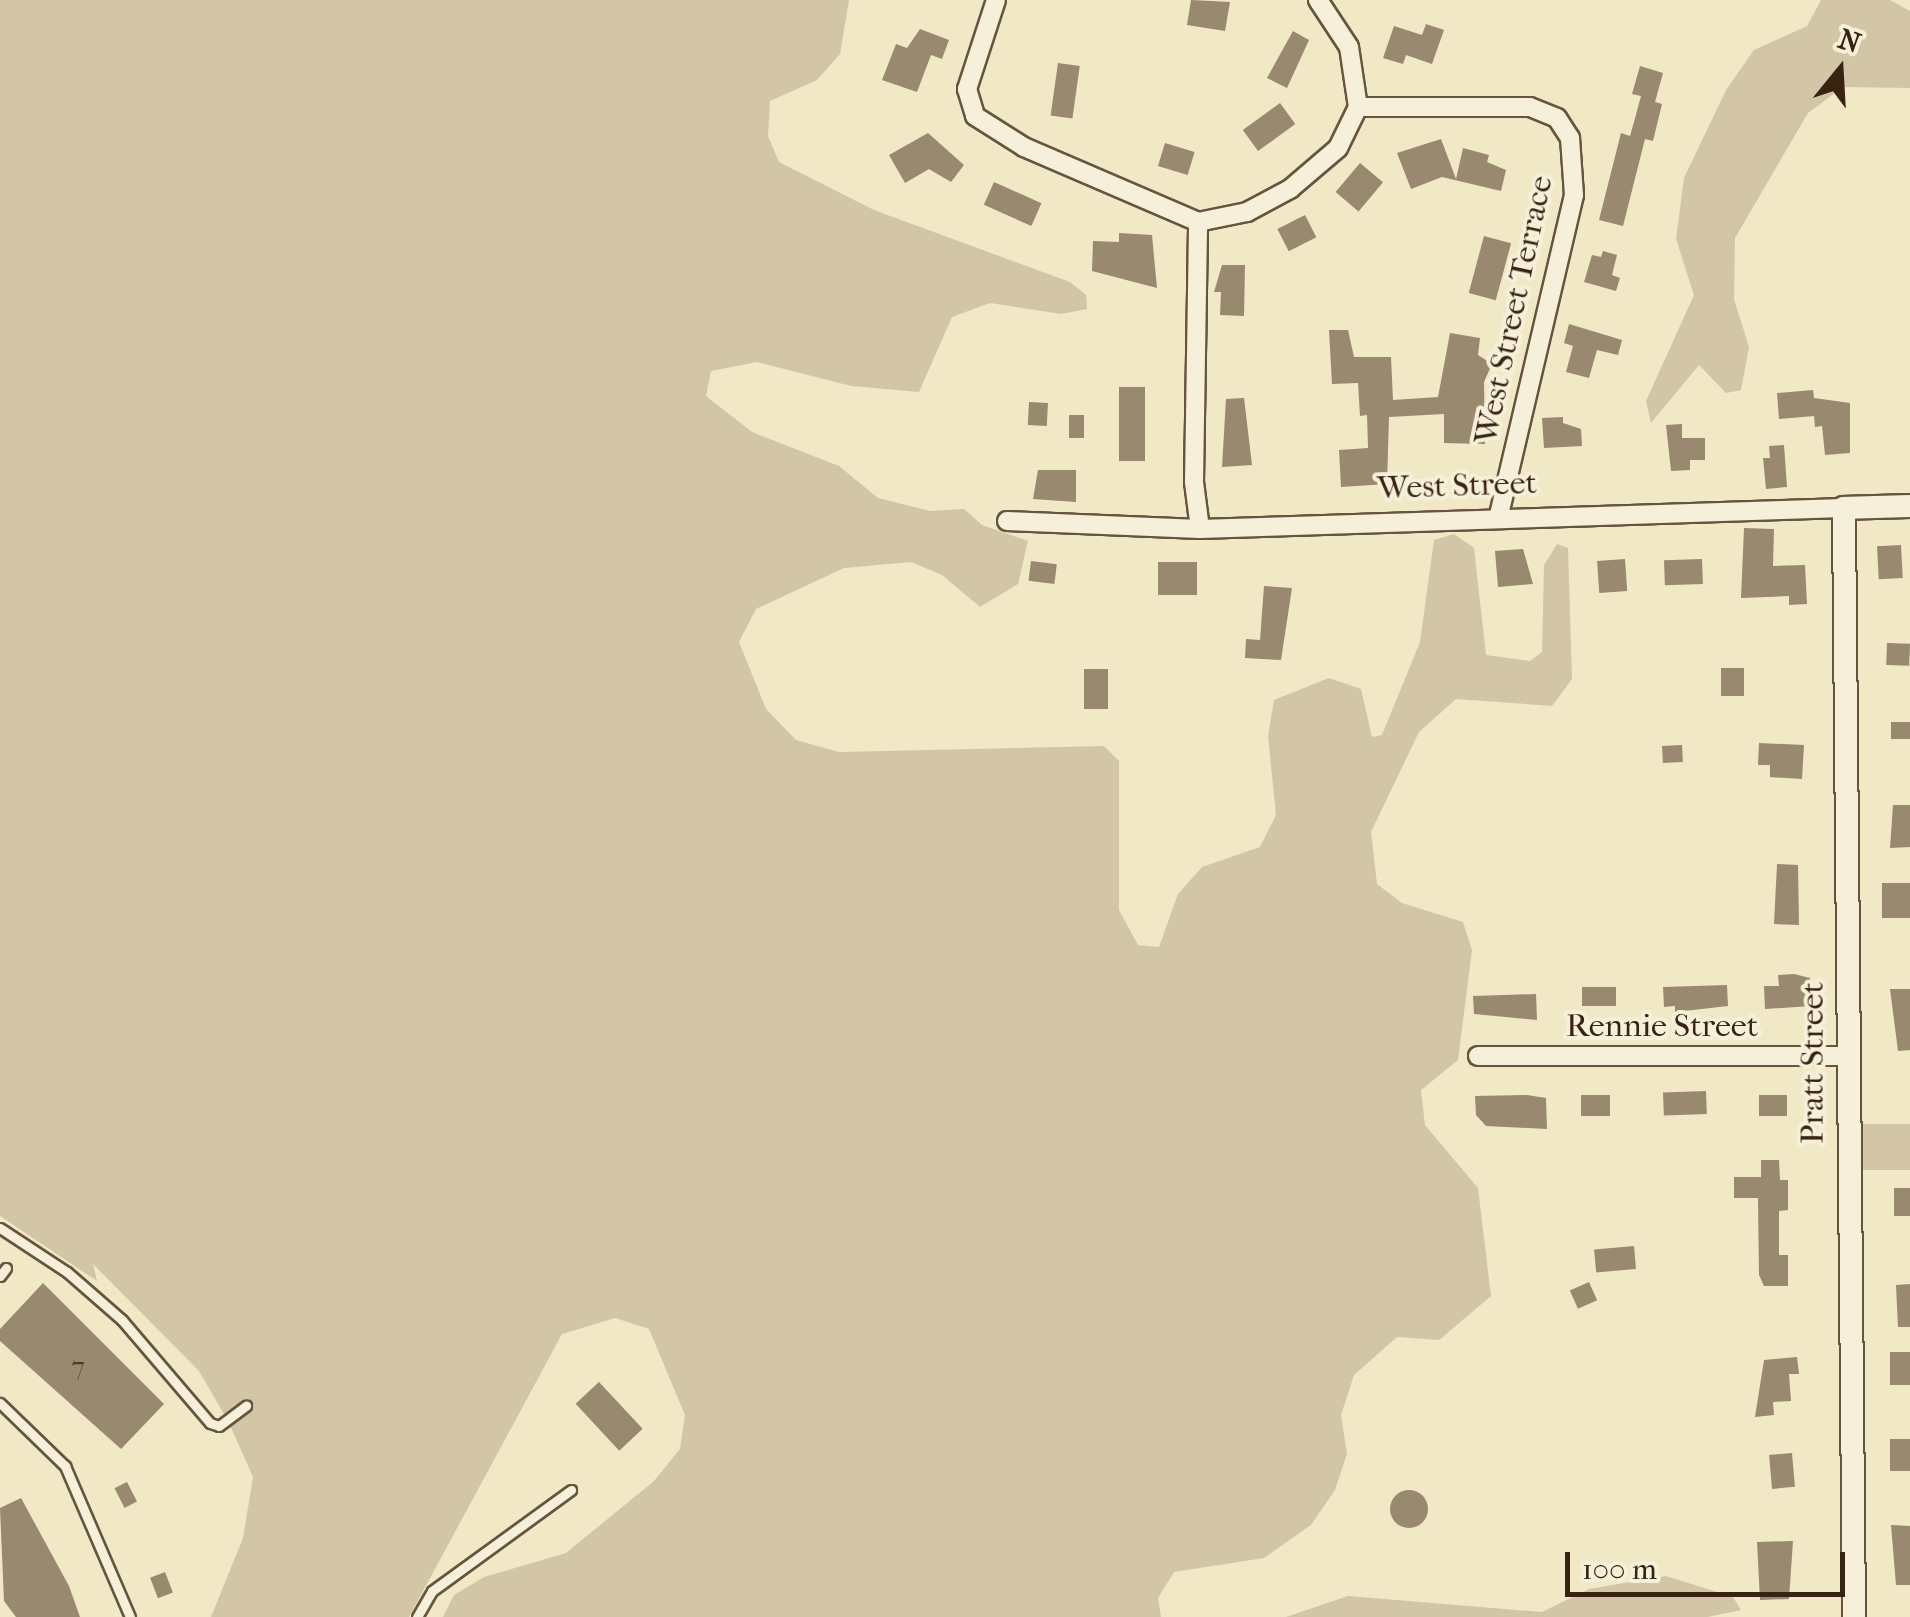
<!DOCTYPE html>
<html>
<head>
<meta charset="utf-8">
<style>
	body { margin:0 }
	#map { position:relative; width:1910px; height:1617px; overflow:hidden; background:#f1e8c6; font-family:"IM FELL French Canon",serif }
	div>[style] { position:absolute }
	.green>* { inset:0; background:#d2c6a7; transform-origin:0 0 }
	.building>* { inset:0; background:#98896f; transform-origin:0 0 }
	.round { border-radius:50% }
	.roads { filter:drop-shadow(2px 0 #66543e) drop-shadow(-2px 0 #66543e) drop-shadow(0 2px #66543e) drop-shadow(0 -2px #66543e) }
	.service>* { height:9px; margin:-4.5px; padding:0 4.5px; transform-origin:4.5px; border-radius:4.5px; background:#f6f0da }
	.minor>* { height:18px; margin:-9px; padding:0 9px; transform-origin:9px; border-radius:9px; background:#f6f0da }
	.tertiary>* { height:22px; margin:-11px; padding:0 11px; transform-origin:11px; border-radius:11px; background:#f6f0da }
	span { translate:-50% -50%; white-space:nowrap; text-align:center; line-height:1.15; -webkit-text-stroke:8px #f6f0da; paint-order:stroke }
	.number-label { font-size:28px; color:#503c28 }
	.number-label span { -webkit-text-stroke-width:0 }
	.street-label { font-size:32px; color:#382211 }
	.north { position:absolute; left:1790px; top:20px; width:100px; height:100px; -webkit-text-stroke:8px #f6f0da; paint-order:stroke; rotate:18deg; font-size:28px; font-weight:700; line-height:40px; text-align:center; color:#382211 }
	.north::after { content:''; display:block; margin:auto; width:35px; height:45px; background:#382211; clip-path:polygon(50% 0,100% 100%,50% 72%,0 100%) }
	.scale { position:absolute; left:1565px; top:1552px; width:280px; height:45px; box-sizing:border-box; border:5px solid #382211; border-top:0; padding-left:12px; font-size:30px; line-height:35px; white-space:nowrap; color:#382211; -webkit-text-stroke:8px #f6f0da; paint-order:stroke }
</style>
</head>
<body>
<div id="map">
	<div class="green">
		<i style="clip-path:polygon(0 0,849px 0,840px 54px,817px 80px,770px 101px,768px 136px,779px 162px,874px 210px,1070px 282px,1086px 295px,1087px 309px,1061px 314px,990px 303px,952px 317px,919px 392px,851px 386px,757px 362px,711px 371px,706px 396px,752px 432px,839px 466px,878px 498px,930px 511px,964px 509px,982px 525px,1028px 541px,1018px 584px,980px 607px,942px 575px,911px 562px,844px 568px,756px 609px,739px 642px,766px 709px,796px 740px,839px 752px,1104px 746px,1119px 761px,1119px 910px,1138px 945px,1159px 947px,1178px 894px,1202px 867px,1260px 847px,1276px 815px,1268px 736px,1274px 700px,1329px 678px,1361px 689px,1372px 737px,1382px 735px,1420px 642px,1434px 540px,1454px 534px,1474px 548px,1486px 655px,1530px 661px,1542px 652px,1544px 565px,1557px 544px,1568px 548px,1572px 679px,1552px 706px,1456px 699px,1419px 732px,1371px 832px,1377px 884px,1402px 903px,1463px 922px,1472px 950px,1458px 1060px,1421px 1090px,1425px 1125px,1478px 1188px,1491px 1296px,1439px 1340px,1397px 1337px,1354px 1375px,1341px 1415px,1347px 1454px,1335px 1490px,1311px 1525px,1264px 1558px,1174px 1572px,1158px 1598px,1161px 1617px,443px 1617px,454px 1595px,484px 1577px,566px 1553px,654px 1481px,680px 1449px,685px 1415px,649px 1329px,615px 1318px,562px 1334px,409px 1617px,211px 1617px,243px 1538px,253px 1477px,228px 1421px,199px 1371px,93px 1264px,97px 1281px,0 1216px)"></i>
		<i style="clip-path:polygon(1821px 0,1890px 0,1910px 11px,1910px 88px,1843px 87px,1808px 113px,1735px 238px,1734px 299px,1749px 347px,1741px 390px,1726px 393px,1699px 365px,1651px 423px,1646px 401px,1694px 295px,1676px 239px,1684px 178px,1726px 90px,1754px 50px,1807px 26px)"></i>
		<i style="left:1910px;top:1124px;width:46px;height:48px;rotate:90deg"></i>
		<i style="clip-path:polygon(1666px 1576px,1733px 1597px,1741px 1610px,1708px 1617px,1286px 1617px,1348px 1596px,1542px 1612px,1589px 1589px)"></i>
	</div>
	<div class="building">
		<i style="clip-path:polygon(1191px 0,1230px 2px,1225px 31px,1187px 25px)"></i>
		<i style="clip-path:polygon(1426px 24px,1444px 30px,1432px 64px,1406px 55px,1403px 64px,1383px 58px,1394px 26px,1422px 35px)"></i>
		<i style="clip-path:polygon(920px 29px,949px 40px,942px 59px,931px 55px,917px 92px,882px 80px,896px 44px,907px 48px)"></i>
		<i style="clip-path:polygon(1293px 31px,1309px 40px,1287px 88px,1267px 78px)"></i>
		<i style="left:1058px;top:63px;width:22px;height:53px;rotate:8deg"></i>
		<i style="clip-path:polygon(1640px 66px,1663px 73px,1655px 102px,1662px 104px,1653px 141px,1645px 139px,1623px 226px,1599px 220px,1621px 133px,1630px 136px,1634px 122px,1641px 96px,1632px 94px)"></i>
		<i style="left:1280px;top:103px;width:26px;height:46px;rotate:54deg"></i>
		<i style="clip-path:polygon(928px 133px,964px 165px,951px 182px,929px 169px,905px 183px,889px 155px)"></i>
		<i style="clip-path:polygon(1441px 139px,1456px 179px,1463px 148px,1489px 155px,1487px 162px,1506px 170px,1501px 191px,1442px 177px,1411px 189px,1397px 153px)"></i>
		<i style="left:1165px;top:143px;width:31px;height:24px;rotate:17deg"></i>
		<i style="left:1360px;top:163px;width:30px;height:38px;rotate:40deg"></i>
		<i style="left:994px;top:182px;width:52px;height:25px;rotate:24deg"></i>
		<i style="left:1305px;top:215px;width:25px;height:31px;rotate:63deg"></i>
		<i style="clip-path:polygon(1119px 233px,1152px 235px,1157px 288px,1092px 271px,1093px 241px,1119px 242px)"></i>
		<i style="left:1484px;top:236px;width:28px;height:59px;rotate:15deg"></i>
		<i style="clip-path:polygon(1603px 251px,1617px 255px,1612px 275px,1620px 278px,1616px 291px,1584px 282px,1592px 255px,1601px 257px)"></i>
		<i style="clip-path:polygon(1222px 265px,1245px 265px,1244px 316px,1220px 315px,1221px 292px,1214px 292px)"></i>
		<i style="clip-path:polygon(1569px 324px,1622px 340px,1618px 355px,1597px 350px,1589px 378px,1566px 372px,1573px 346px,1564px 343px)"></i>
		<i style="clip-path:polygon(1329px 330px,1348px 330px,1354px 357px,1391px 357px,1393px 400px,1438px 397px,1450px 333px,1480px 338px,1478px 355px,1492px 364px,1484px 382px,1485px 444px,1444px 443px,1444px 414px,1389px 417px,1387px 484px,1341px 487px,1339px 450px,1368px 448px,1367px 415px,1360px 416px,1358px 383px,1332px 384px)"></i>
		<i style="left:1119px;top:387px;width:26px;height:74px"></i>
		<i style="clip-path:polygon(1813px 390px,1814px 398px,1850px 403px,1850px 453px,1825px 455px,1822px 426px,1815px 427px,1814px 416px,1779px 419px,1777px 393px)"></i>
		<i style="clip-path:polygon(1244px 398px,1252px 465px,1222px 467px,1226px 399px)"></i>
		<i style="left:1029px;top:402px;width:19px;height:23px;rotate:3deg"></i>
		<i style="left:1069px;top:415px;width:15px;height:23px"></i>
		<i style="clip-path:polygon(1563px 417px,1563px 423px,1581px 429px,1582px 446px,1544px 448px,1542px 418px)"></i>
		<i style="clip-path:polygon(1682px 424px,1682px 438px,1705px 438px,1705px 460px,1690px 460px,1690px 470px,1671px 471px,1666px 425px)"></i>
		<i style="clip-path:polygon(1784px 445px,1787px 487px,1766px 489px,1763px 458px,1770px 458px,1769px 446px)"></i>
		<i style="clip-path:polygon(1038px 470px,1076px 470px,1076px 502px,1033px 499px)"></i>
		<i style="clip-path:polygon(1744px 528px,1774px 529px,1773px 566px,1805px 565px,1807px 604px,1789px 605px,1789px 596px,1741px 598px)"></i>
		<i style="left:1901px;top:545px;width:33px;height:24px;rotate:87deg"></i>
		<i style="clip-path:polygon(1523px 549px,1533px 584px,1498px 587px,1495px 551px)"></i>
		<i style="left:1625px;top:559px;width:32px;height:28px;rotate:86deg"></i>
		<i style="left:1702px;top:559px;width:25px;height:38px;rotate:88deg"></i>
		<i style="left:1031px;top:561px;width:26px;height:20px;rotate:7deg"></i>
		<i style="left:1158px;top:562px;width:39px;height:33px"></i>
		<i style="clip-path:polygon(1264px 586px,1292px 588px,1281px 660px,1245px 658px,1246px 639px,1260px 640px)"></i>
		<i style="left:1887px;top:643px;width:23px;height:22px;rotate:2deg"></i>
		<i style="left:1721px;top:668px;width:23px;height:28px"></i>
		<i style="left:1084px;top:669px;width:24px;height:40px"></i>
		<i style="left:1891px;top:722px;width:19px;height:17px"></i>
		<i style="clip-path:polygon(1759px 743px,1804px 745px,1802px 779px,1770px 777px,1770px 765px,1758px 765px)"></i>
		<i style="left:1682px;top:745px;width:17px;height:20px;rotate:87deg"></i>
		<i style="clip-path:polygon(1893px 805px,1910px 805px,1910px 847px,1890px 848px)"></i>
		<i style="clip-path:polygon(1777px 864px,1798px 865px,1799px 925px,1774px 924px)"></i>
		<i style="left:1910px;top:883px;width:35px;height:28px;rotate:90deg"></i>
		<i style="clip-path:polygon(1794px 974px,1810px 978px,1811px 1006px,1765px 1009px,1764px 986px,1779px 986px,1778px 975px)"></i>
		<i style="clip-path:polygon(1727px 985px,1728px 1006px,1675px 1012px,1675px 1006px,1664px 1007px,1663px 987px)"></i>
		<i style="left:1616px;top:987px;width:19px;height:34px;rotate:90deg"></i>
		<i style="clip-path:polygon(1890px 989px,1910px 989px,1910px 1050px,1898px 1051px)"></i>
		<i style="clip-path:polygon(1536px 994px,1537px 1020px,1474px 1014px,1473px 996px)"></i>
		<i style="left:1706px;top:1091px;width:23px;height:43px;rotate:88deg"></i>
		<i style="clip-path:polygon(1527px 1095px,1546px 1098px,1547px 1129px,1486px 1126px,1476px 1115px,1475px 1096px)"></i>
		<i style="left:1610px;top:1095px;width:21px;height:29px;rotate:90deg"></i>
		<i style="left:1759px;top:1095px;width:28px;height:21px"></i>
		<i style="clip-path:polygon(1761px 1160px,1779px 1160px,1780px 1180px,1788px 1180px,1788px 1210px,1779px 1211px,1779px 1255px,1788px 1255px,1788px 1286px,1764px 1286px,1759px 1275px,1758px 1198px,1734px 1198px,1734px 1177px,1761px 1177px)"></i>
		<i style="left:1910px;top:1188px;width:28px;height:16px;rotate:90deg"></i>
		<i style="left:1634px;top:1246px;width:23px;height:40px;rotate:85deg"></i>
		<i style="left:1589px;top:1282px;width:20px;height:21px;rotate:66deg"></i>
		<i style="clip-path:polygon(43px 1283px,164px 1404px,121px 1449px,0 1341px,0 1329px)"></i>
		<i style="clip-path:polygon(1910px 1284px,1910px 1327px,1898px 1327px,1896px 1285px)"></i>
		<i style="left:1910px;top:1352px;width:33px;height:20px;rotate:90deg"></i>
		<i style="clip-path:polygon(1797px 1357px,1799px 1374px,1789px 1374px,1791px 1401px,1773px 1402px,1774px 1415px,1755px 1417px,1764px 1360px)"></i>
		<i style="left:599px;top:1382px;width:64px;height:32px;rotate:47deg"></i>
		<i style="left:1890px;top:1439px;width:20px;height:32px"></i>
		<i style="left:1792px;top:1453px;width:34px;height:23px;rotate:85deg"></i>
		<i style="left:127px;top:1482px;width:22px;height:14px;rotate:63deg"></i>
		<i class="round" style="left:1390px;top:1490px;width:38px;height:38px"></i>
		<i style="clip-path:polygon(21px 1498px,69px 1586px,80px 1617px,16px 1617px,4px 1601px,0 1508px)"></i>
		<i style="clip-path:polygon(1891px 1525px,1910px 1526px,1910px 1585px,1896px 1585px)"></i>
		<i style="clip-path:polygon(1793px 1541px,1789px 1599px,1760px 1600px,1757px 1542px)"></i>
		<i style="left:165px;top:1572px;width:22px;height:16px;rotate:69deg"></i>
	</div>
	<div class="roads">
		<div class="service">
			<i style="left:0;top:1228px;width:80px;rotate:33.3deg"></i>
			<i style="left:67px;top:1272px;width:73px;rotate:41.1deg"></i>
			<i style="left:122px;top:1320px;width:135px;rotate:49.5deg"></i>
			<i style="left:210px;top:1423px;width:9px;rotate:18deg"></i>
			<i style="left:219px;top:1426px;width:34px;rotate:-37deg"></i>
			<i style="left:0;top:1276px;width:10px;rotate:-53deg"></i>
			<i style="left:0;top:1403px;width:91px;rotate:44.1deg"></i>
			<i style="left:65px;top:1466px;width:164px;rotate:66.7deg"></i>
			<i style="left:417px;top:1617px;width:30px;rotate:-60deg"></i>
			<i style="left:432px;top:1591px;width:172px;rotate:-36deg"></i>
		</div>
		<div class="minor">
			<i style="left:996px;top:0;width:94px;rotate:108deg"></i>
			<i style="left:967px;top:89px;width:28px;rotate:73deg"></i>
			<i style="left:975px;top:116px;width:58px;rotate:32.3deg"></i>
			<i style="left:1024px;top:147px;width:189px;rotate:23.3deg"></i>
			<i style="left:1318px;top:0;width:56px;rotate:56.6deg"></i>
			<i style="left:1349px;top:47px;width:61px;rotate:81.5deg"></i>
			<i style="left:1007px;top:521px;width:193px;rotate:2.4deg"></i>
			<i style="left:1200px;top:529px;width:644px;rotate:-1.87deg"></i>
			<i style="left:1200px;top:529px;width:47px;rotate:-97.3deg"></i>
			<i style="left:1194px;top:482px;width:260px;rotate:-89.1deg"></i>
			<i style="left:1198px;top:222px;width:50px;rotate:-11.5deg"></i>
			<i style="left:1247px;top:212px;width:49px;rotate:-28.1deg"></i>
			<i style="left:1290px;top:189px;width:63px;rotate:-40.5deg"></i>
			<i style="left:1338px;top:148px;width:46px;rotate:-64deg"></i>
			<i style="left:1358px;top:107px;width:172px"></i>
			<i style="left:1530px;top:107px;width:29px;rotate:22deg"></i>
			<i style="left:1557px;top:118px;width:24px;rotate:57deg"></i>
			<i style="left:1570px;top:138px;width:57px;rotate:86deg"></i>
			<i style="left:1574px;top:195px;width:330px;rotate:103.2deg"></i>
			<i style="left:1478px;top:1056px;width:367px"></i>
		</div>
		<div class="tertiary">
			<i style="left:1854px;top:1617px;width:1109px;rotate:-90.52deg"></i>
			<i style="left:1844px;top:508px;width:66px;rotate:-1.7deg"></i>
		</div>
	</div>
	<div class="number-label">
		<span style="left:78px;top:1366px">7</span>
	</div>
	<div class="street-label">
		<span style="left:1514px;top:310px;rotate:-78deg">West Street Terrace</span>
		<span style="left:1457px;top:486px;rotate:-2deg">West Street</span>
		<span style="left:1662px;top:1026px">Rennie Street</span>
		<span style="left:1813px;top:1063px;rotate:-90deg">Pratt Street</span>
	</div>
	<div class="north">N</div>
	<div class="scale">100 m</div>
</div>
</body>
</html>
